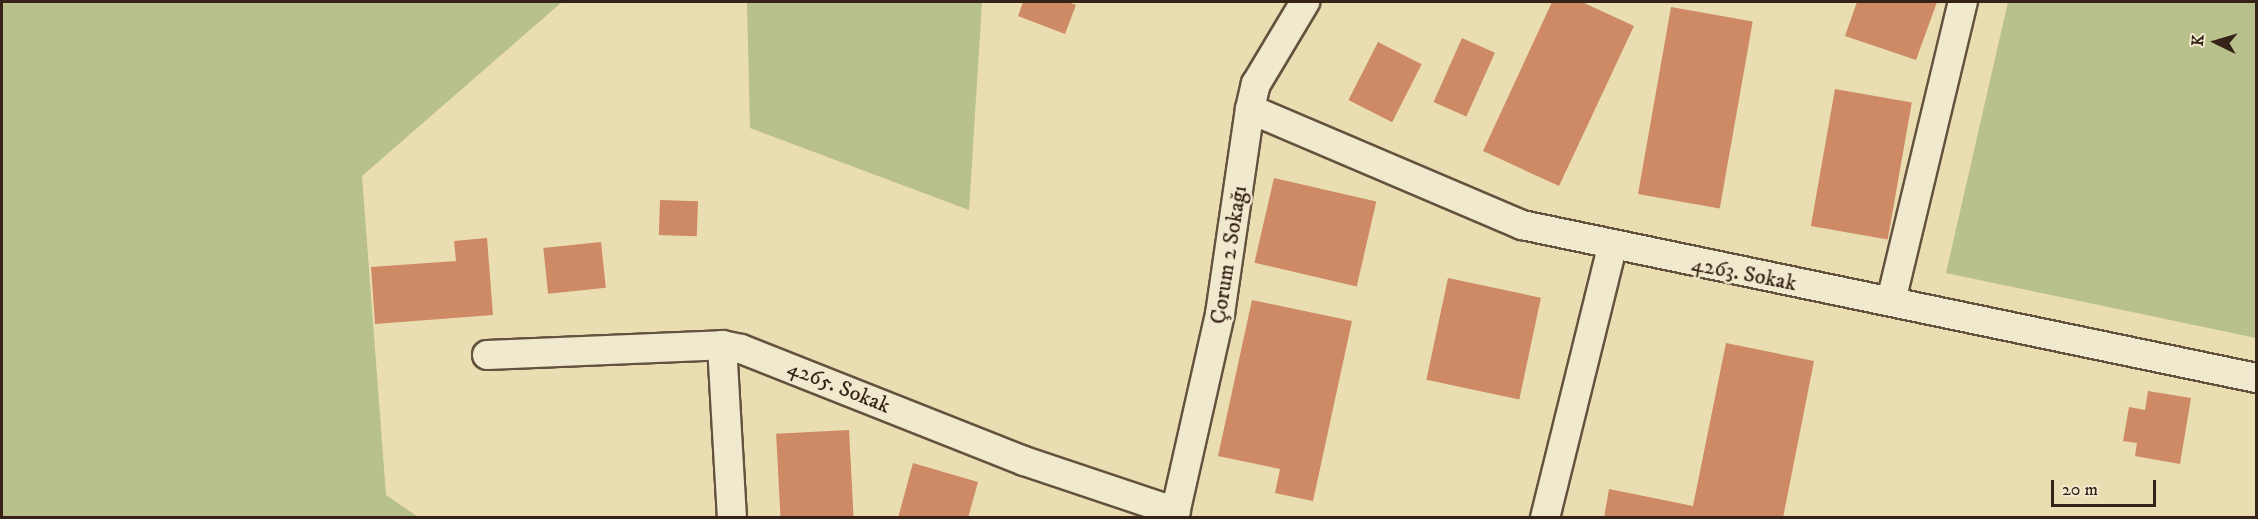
<!DOCTYPE html>
<html>
<head>
<meta charset="utf-8">
<style>
	body { margin:0 }
	#map { position:relative; width:2258px; height:519px; overflow:hidden; background:#eaddb2; font-family:"IM FELL DW Pica",serif }
	div>[style] { position:absolute }
	.green>* { inset:0; background:#b8c08b }
	.building>* { inset:0; background:#cd8a65; transform-origin:0 0 }
	.roads { filter:drop-shadow(2px 0 #63523e) drop-shadow(-2px 0 #63523e) drop-shadow(0 2px #63523e) drop-shadow(0 -2px #63523e) }
	.street>* { height:28px; margin:-14px; padding:0 14px; transform-origin:14px; border-radius:14px; background:#f1e9cd }
	span { translate:-50% -50%; white-space:nowrap; text-align:center; line-height:1.15; -webkit-text-stroke:5px #f1e9cd; paint-order:stroke }
	.street-label { font-size:22px; color:#362317 }
	.frame { position:absolute; inset:0; border:3px solid #362317; pointer-events:none }
	.north { position:absolute; left:2186px; top:12px; width:60px; height:60px; -webkit-text-stroke:4px #f1e9cd; paint-order:stroke; rotate:275deg; font-size:16px; font-weight:700; line-height:24px; text-align:center; color:#362317 }
	.north::after { content:''; display:block; margin:auto; width:21px; height:27px; background:#362317; clip-path:polygon(50% 0,100% 100%,50% 72%,0 100%) }
	.scale { position:absolute; left:2051px; top:480px; width:105px; height:27px; box-sizing:border-box; border:3px solid #362317; border-top:0; padding-left:8px; font-size:18px; line-height:21px; white-space:nowrap; color:#362317; -webkit-text-stroke:4px #f1e9cd; paint-order:stroke }
</style>
</head>
<body>
<div id="map">
	<div class="green">
		<i style="clip-path:polygon(2px 2px,562px 2px,362px 176px,386px 495px,418px 517px,2px 517px)"></i>
		<i style="clip-path:polygon(747px 2px,982px 2px,969px 210px,750px 128px)"></i>
		<i style="clip-path:polygon(2008px 2px,2256px 2px,2256px 338px,1946px 273px)"></i>
	</div>
	<div class="building">
		<i style="clip-path:polygon(1023px 2px,1068px 2px,1076px 5px,1065px 34px,1018px 16px)"></i>
		<i style="clip-path:polygon(1552px 2px,1582px 2px,1634px 26px,1559px 186px,1483px 151px)"></i>
		<i style="clip-path:polygon(1857px 2px,1937px 2px,1916px 60px,1845px 36px)"></i>
		<i style="left:1671px;top:7px;width:83px;height:190px;rotate:10deg"></i>
		<i style="left:1462px;top:38px;width:36px;height:70px;rotate:24deg"></i>
		<i style="left:1378px;top:42px;width:49px;height:65px;rotate:27deg"></i>
		<i style="left:1835px;top:89px;width:78px;height:139px;rotate:10deg"></i>
		<i style="left:1274px;top:178px;width:105px;height:87px;rotate:13deg"></i>
		<i style="left:660px;top:200px;width:38px;height:35px;rotate:2deg"></i>
		<i style="clip-path:polygon(487px 238px,493px 315px,375px 324px,371px 267px,456px 261px,454px 241px)"></i>
		<i style="left:601px;top:242px;width:46px;height:58px;rotate:84deg"></i>
		<i style="left:1448px;top:278px;width:95px;height:104px;rotate:12deg"></i>
		<i style="clip-path:polygon(1252px 300px,1352px 321px,1313px 501px,1275px 493px,1280px 469px,1218px 456px)"></i>
		<i style="clip-path:polygon(1726px 343px,1814px 361px,1783px 518px,1604px 518px,1609px 489px,1693px 506px)"></i>
		<i style="clip-path:polygon(2148px 391px,2191px 398px,2180px 464px,2135px 456px,2137px 443px,2123px 441px,2129px 407px,2145px 410px)"></i>
		<i style="left:849px;top:430px;width:88px;height:73px;rotate:87deg"></i>
		<i style="clip-path:polygon(913px 463px,978px 482px,968px 518px,898px 518px)"></i>
	</div>
	<div class="roads">
		<div class="street">
			<i style="left:1250px;top:109px;width:296px;rotate:23.1deg"></i>
			<i style="left:1522px;top:225px;width:750px;rotate:11.77deg"></i>
			<i style="left:1891px;top:301px;width:308px;rotate:-76.5deg"></i>
			<i style="left:722px;top:345px;width:173px;rotate:86.7deg"></i>
			<i style="left:487px;top:355px;width:235px;rotate:-2.4deg"></i>
			<i style="left:722px;top:345px;width:19px;rotate:12deg"></i>
			<i style="left:741px;top:349px;width:304px;rotate:21.6deg"></i>
			<i style="left:1024px;top:461px;width:160px;rotate:18.5deg"></i>
			<i style="left:1174px;top:518px;width:209px;rotate:-77.3deg"></i>
			<i style="left:1220px;top:314px;width:207px;rotate:-81.7deg"></i>
			<i style="left:1250px;top:109px;width:26px;rotate:-77deg"></i>
			<i style="left:1256px;top:84px;width:96px;rotate:-59.1deg"></i>
			<i style="left:1545px;top:518px;width:278px;rotate:-76.1deg"></i>
		</div>
	</div>
	<div class="street-label">
		<span style="left:1229px;top:255px;rotate:-81deg">Çorum 2 Sokağı</span>
		<span style="left:1744px;top:274px;rotate:11deg">4263. Sokak</span>
		<span style="left:839px;top:387px;rotate:22deg">4265. Sokak</span>
	</div>
	<div class="frame"></div>
	<div class="north">K</div>
	<div class="scale">20 m</div>
</div>
</body>
</html>
